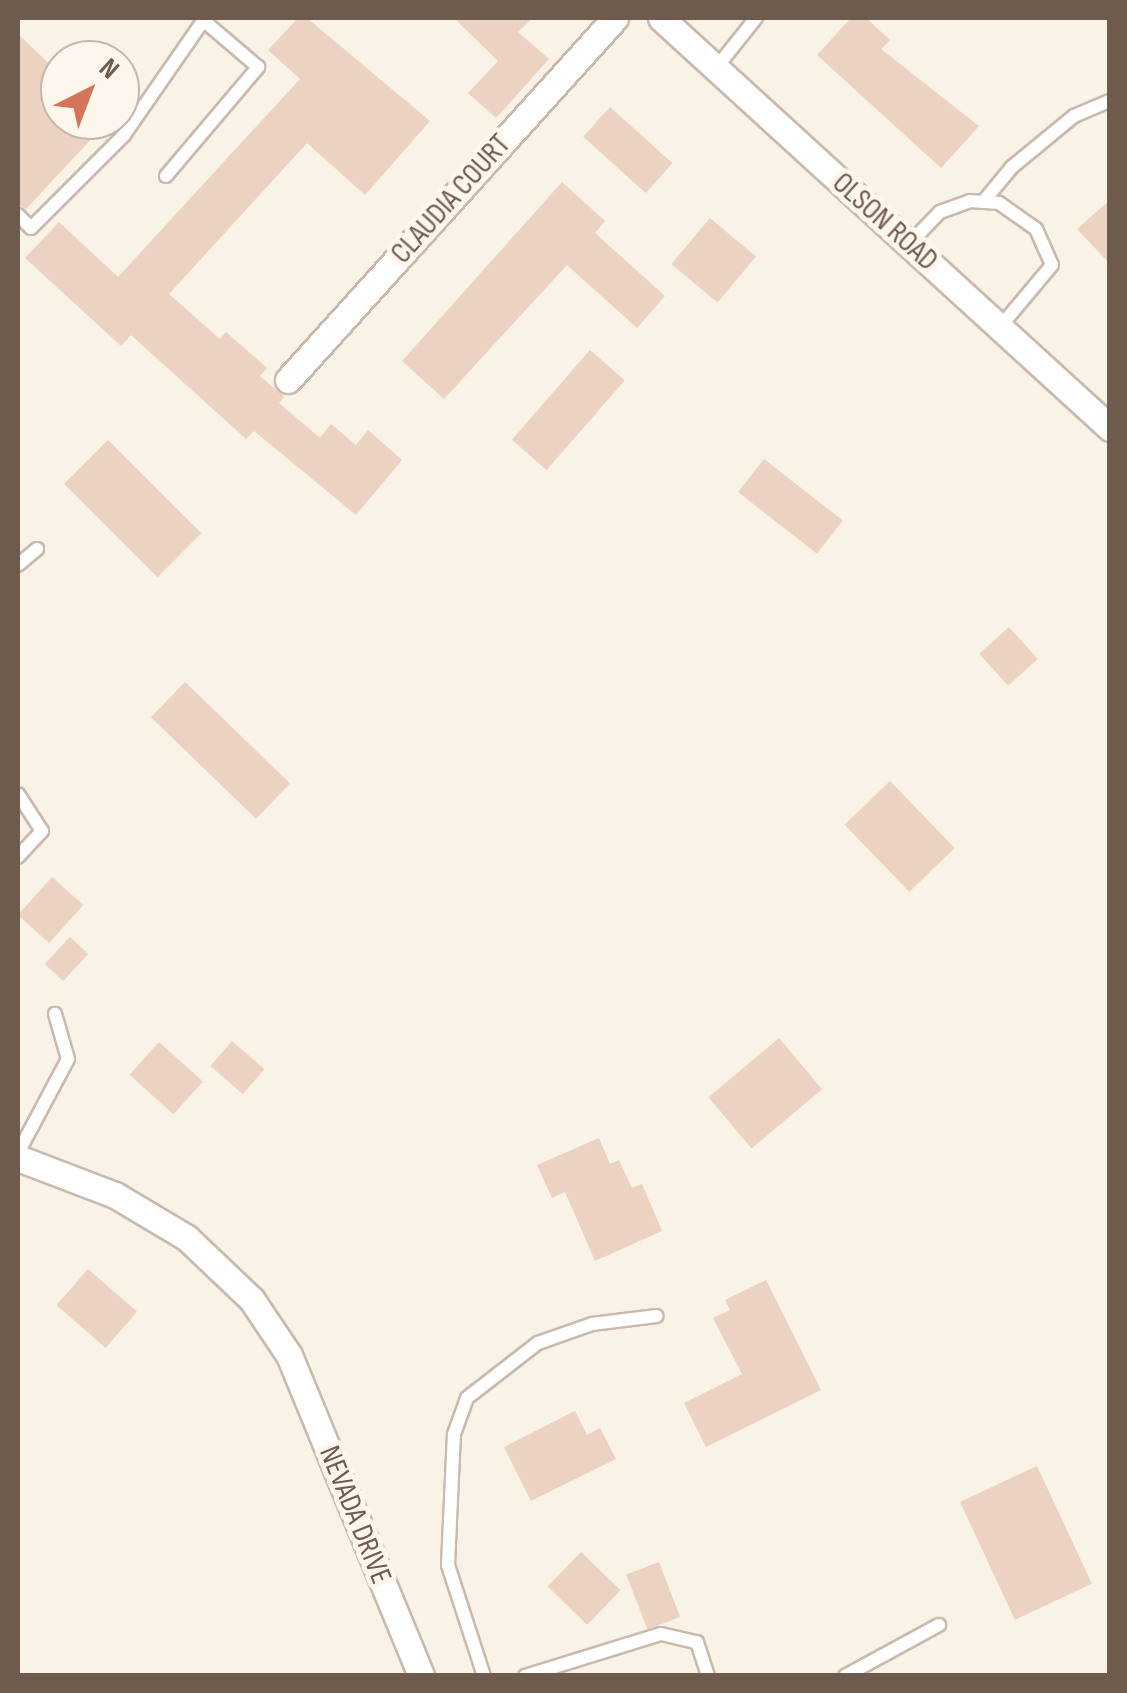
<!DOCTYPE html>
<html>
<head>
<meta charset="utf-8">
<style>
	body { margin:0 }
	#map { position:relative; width:1127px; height:1693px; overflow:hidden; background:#f9f2e6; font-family:"Sofia Sans Condensed",sans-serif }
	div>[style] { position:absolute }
	.building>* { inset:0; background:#ebd2c1; transform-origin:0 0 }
	.roads { filter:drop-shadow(2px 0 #c9baad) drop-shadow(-2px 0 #c9baad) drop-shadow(0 2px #c9baad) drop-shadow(0 -2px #c9baad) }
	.service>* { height:12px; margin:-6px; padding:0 6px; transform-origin:6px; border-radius:6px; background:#fff }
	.minor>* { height:25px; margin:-12.5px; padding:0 12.5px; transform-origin:12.5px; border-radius:12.5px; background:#fff }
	span { translate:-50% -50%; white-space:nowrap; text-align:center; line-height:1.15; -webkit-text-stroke:10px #fdf6ec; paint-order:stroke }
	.street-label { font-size:30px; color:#6f5a4e }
	.frame { position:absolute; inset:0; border:20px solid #6f5a4e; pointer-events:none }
	.north { position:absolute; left:40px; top:40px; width:100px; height:100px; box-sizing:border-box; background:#fdf6ec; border:2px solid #c4b8ad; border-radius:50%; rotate:42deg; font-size:28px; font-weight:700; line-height:40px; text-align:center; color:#6f5a4e }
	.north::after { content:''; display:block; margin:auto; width:35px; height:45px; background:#d4755a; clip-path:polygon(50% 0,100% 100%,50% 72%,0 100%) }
</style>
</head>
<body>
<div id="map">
	<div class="building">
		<i style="clip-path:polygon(298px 18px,307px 18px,430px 121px,365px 195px,307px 143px,169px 294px,220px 339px,226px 332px,267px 368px,260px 376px,284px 397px,279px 403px,320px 438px,331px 424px,356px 445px,368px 430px,402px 460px,356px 515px,254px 431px,246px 439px,131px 335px,121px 346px,25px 258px,59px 222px,118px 277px,300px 79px,268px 50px)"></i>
		<i style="clip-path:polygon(454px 18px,532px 18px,518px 32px,549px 59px,496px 118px,468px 93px,498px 61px)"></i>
		<i style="clip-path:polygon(851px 18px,866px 18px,890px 40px,881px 49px,979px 126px,941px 168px,817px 55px)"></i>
		<i style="clip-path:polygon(18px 34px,60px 74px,60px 120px,109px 120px,26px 209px,18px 205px)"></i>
		<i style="left:610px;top:107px;width:84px;height:40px;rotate:42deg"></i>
		<i style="clip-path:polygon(562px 182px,605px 221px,595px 233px,665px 296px,637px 328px,567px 265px,444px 399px,402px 361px)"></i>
		<i style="clip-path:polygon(1110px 200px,1110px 264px,1077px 229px)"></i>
		<i style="left:710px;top:218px;width:60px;height:60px;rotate:40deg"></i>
		<i style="left:590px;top:350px;width:46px;height:119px;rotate:41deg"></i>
		<i style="left:108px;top:440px;width:132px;height:62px;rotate:45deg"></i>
		<i style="left:764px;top:459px;width:100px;height:42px;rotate:38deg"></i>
		<i style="left:1009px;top:627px;width:43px;height:40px;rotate:48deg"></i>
		<i style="left:185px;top:682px;width:146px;height:49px;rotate:44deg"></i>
		<i style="left:890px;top:781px;width:93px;height:63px;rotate:46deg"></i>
		<i style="left:52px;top:877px;width:42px;height:51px;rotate:42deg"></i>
		<i style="left:70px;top:937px;width:25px;height:37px;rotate:43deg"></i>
		<i style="left:779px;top:1038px;width:67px;height:92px;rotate:50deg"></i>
		<i style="left:232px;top:1041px;width:43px;height:33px;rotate:41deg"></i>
		<i style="left:159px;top:1042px;width:59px;height:44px;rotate:42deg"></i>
		<i style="clip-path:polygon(599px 1138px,610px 1164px,619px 1160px,632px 1188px,642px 1184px,662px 1231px,595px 1261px,565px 1192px,552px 1198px,537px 1165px)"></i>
		<i style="left:88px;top:1269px;width:65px;height:48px;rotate:41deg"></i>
		<i style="clip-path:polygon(766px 1280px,821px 1390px,706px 1447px,684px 1403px,742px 1374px,713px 1318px,730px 1310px,725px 1300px)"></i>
		<i style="clip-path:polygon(575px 1411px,587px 1435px,600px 1428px,616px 1459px,531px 1501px,504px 1447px)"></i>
		<i style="left:1037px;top:1466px;width:130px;height:85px;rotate:65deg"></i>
		<i style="left:581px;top:1552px;width:55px;height:48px;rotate:44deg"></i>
		<i style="left:659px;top:1562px;width:59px;height:35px;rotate:69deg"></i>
	</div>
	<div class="roads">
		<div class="service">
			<i style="left:716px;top:68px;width:64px;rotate:-51.3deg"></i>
			<i style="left:166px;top:176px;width:143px;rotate:-49.8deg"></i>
			<i style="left:258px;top:67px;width:72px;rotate:-139.5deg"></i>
			<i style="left:983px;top:202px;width:45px;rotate:-50.4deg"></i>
			<i style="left:1012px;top:167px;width:80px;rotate:-39.4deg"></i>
			<i style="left:1074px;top:116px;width:39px;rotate:-23deg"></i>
			<i style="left:18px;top:215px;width:18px;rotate:45deg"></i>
			<i style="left:31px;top:228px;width:132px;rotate:-45deg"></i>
			<i style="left:124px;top:135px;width:142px;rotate:-55.3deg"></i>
			<i style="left:909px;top:244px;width:45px;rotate:-45.9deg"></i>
			<i style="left:940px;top:212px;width:32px;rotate:-20deg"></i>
			<i style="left:970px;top:201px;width:29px;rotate:4deg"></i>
			<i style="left:999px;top:203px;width:45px;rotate:35.1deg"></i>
			<i style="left:1036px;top:229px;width:39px;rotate:66deg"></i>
			<i style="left:1052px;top:265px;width:81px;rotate:130deg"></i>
			<i style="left:18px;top:565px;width:25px;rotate:-40deg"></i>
			<i style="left:18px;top:794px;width:44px;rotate:57deg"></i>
			<i style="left:42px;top:831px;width:35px;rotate:133deg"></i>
			<i style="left:18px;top:1153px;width:106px;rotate:-62deg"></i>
			<i style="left:68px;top:1059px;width:47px;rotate:-106.1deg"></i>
			<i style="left:484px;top:1676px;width:117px;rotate:-108deg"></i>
			<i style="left:448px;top:1565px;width:131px;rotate:-87.4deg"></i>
			<i style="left:454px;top:1434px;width:38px;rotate:-70deg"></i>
			<i style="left:467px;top:1398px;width:90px;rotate:-37.8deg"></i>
			<i style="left:538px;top:1343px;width:57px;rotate:-19.4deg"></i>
			<i style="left:592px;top:1324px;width:65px;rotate:-7deg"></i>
			<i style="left:525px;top:1676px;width:142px;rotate:-17.2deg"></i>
			<i style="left:661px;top:1634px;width:37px;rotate:13deg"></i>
			<i style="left:697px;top:1642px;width:36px;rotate:72deg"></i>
			<i style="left:845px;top:1676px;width:107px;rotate:-28.5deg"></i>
		</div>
		<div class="minor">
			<i style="left:661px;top:18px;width:608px;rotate:42.4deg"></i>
			<i style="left:288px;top:380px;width:488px;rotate:-47.9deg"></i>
			<i style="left:18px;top:1158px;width:104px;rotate:20.9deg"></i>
			<i style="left:115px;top:1195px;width:84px;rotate:30.8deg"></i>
			<i style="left:187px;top:1238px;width:90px;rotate:43.6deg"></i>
			<i style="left:252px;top:1300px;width:66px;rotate:56.1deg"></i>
			<i style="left:289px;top:1355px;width:347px;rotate:67.6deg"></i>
		</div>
	</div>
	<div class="street-label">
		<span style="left:451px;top:199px;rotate:-48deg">CLAUDIA COURT</span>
		<span style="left:885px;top:222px;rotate:42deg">OLSON ROAD</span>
		<span style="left:355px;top:1515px;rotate:68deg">NEVADA DRIVE</span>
	</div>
	<div class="frame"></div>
	<div class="north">N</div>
</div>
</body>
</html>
